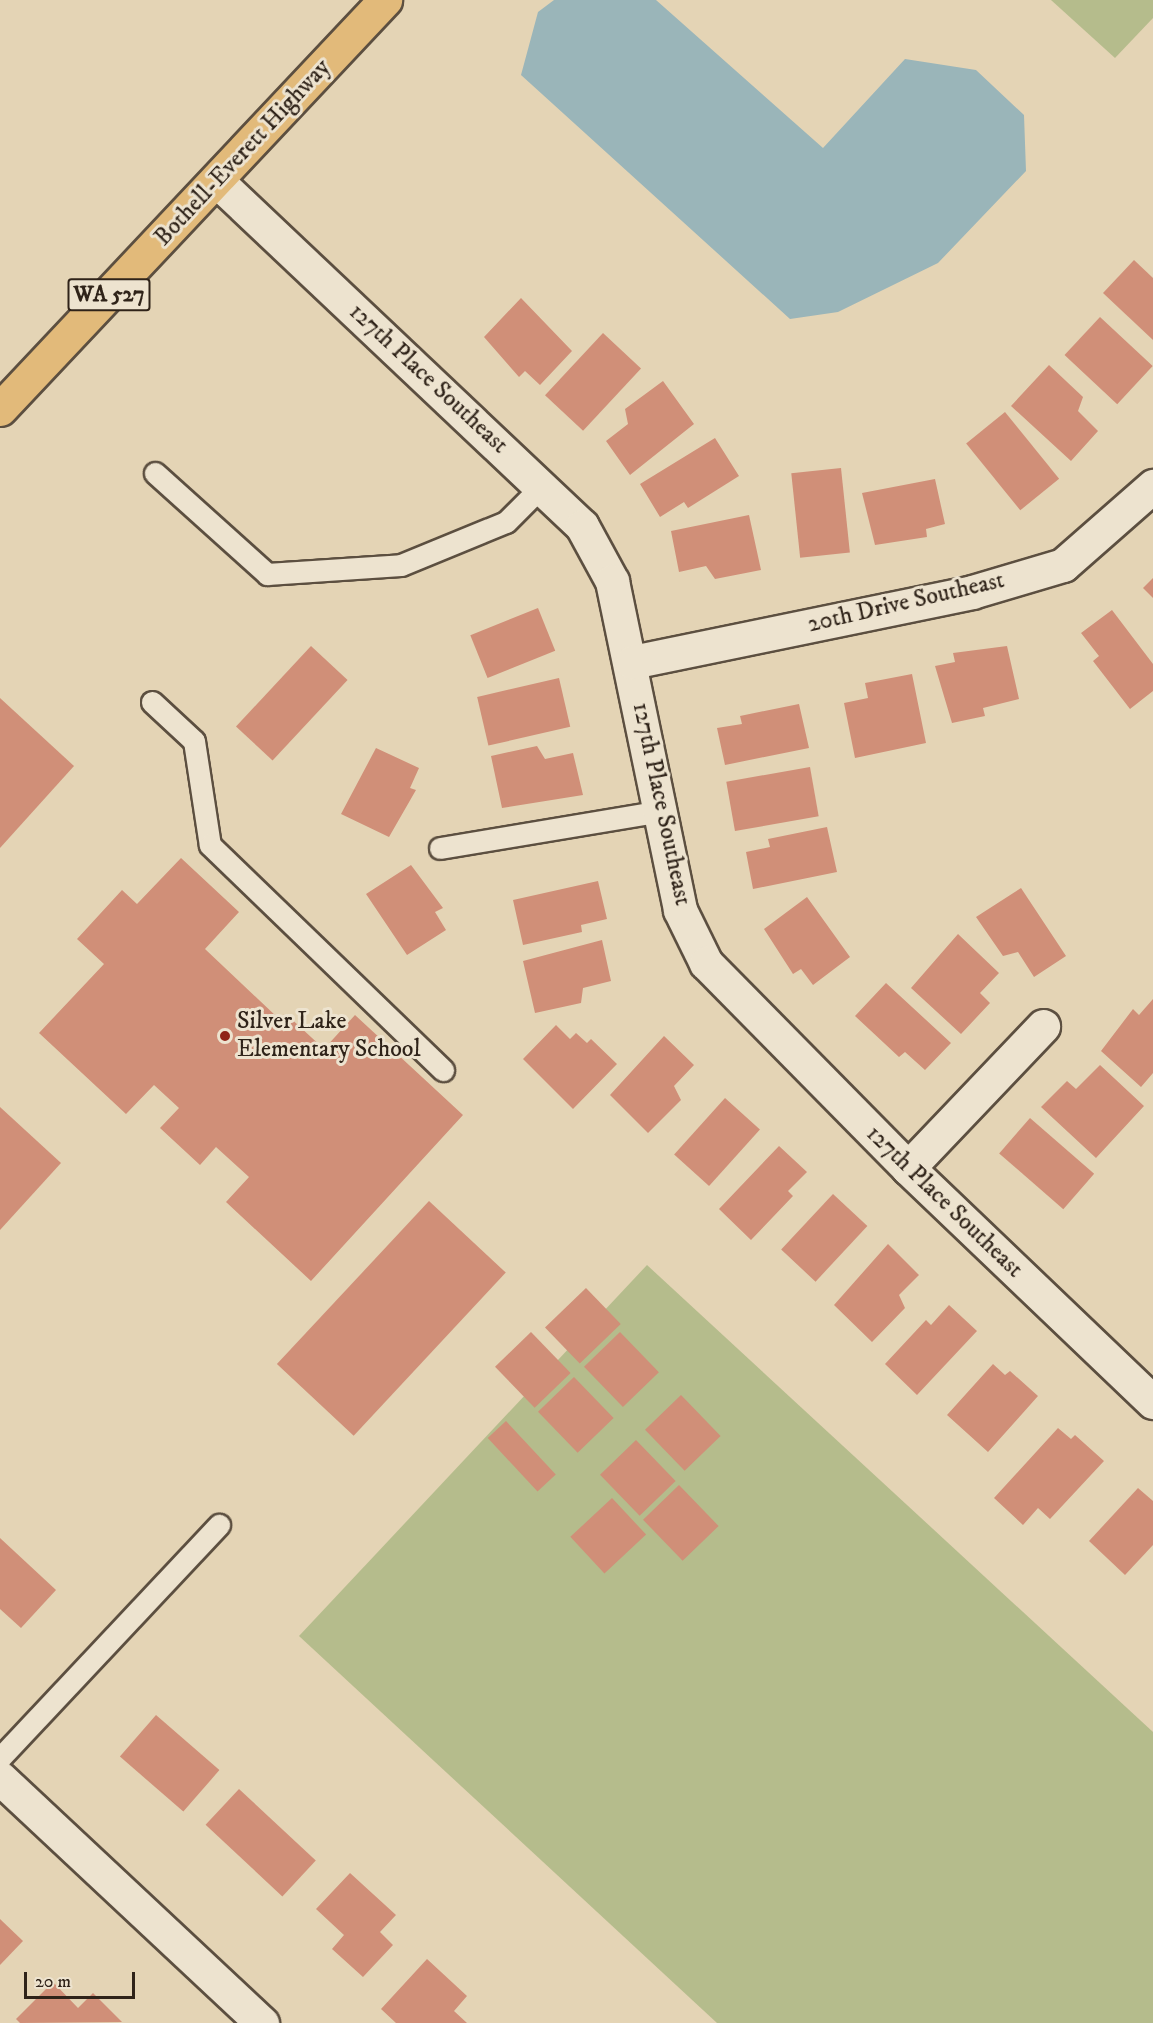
<!DOCTYPE html>
<html>
<head>
<meta charset="utf-8">
<style>
	body { margin:0 }
	#map { position:relative; width:1153px; height:2023px; overflow:hidden; background:#e4d4b5; font-family:"IM FELL DW Pica",serif }
	div>[style] { position:absolute }
	.green>* { inset:0; background:#b5bc8c }
	.water>* { inset:0; background:#9ab5b9 }
	.building>* { inset:0; background:#d08f78; transform-origin:0 0 }
	.roads { filter:drop-shadow(2px 0 #5c4f40) drop-shadow(-2px 0 #5c4f40) drop-shadow(0 2px #5c4f40) drop-shadow(0 -2px #5c4f40) }
	.service>* { height:21px; margin:-10.5px; padding:0 10.5px; transform-origin:10.5px; border-radius:10.5px; background:#ede3cf }
	.minor>* { height:33px; margin:-16.5px; padding:0 16.5px; transform-origin:16.5px; border-radius:16.5px; background:#ede3cf }
	.primary>* { height:33px; margin:-16.5px; padding:0 16.5px; transform-origin:16.5px; border-radius:16.5px; background:#e2ba7a }
	.dots>* { width:16px; height:16px; translate:-50% -50%; box-sizing:border-box; border:3px solid #ede3cf; border-radius:50% }
	span { translate:-50% -50%; white-space:nowrap; text-align:center; line-height:1.15; -webkit-text-stroke:6px #ede3cf; paint-order:stroke }
	.shield-label span { padding:2px 4px; background:#ede3cf; border:2px solid; border-radius:4px; -webkit-text-stroke-width:0 }
	.shield-label { font-size:22px; color:#2f2319; font-weight:700 }
	.street-label { font-size:24px; color:#2f2319 }
	.poi-label { font-size:24px; color:#2f2319 }
	.left { translate:0 -50%; text-align:left }
	.scale { position:absolute; left:24px; top:1972px; width:111px; height:27px; box-sizing:border-box; border:3px solid #2f2319; border-top:0; padding-left:8px; font-size:18px; line-height:21px; white-space:nowrap; color:#2f2319; -webkit-text-stroke:4px #ede3cf; paint-order:stroke }
</style>
</head>
<body>
<div id="map">
	<div class="green">
		<i style="clip-path:polygon(1051px 0,1153px 0,1153px 18px,1115px 58px)"></i>
		<i style="clip-path:polygon(647px 1265px,1153px 1732px,1153px 2023px,717px 2023px,299px 1636px)"></i>
	</div>
	<div class="water">
		<i style="clip-path:polygon(554px 0,656px 0,823px 148px,905px 59px,976px 70px,1024px 115px,1026px 171px,938px 263px,838px 312px,790px 319px,521px 75px,538px 12px)"></i>
	</div>
	<div class="building">
		<i style="clip-path:polygon(1134px 260px,1153px 278px,1153px 340px,1103px 293px)"></i>
		<i style="clip-path:polygon(521px 298px,572px 351px,540px 385px,525px 371px,519px 377px,484px 337px)"></i>
		<i style="left:1100px;top:317px;width:72px;height:52px;rotate:43deg"></i>
		<i style="left:603px;top:333px;width:52px;height:85px;rotate:43deg"></i>
		<i style="clip-path:polygon(1049px 365px,1083px 397px,1078px 411px,1098px 431px,1071px 461px,1011px 406px)"></i>
		<i style="clip-path:polygon(663px 381px,694px 424px,630px 475px,606px 441px,628px 424px,625px 409px)"></i>
		<i style="left:1005px;top:412px;width:86px;height:50px;rotate:51deg"></i>
		<i style="clip-path:polygon(715px 438px,739px 476px,688px 508px,684px 502px,660px 517px,640px 484px)"></i>
		<i style="left:841px;top:468px;width:85px;height:50px;rotate:84deg"></i>
		<i style="clip-path:polygon(935px 479px,945px 524px,926px 529px,927px 537px,875px 545px,862px 493px)"></i>
		<i style="clip-path:polygon(749px 515px,761px 570px,715px 579px,706px 566px,679px 572px,671px 531px)"></i>
		<i style="clip-path:polygon(1153px 578px,1153px 598px,1143px 588px)"></i>
		<i style="left:538px;top:608px;width:46px;height:73px;rotate:68deg"></i>
		<i style="clip-path:polygon(1112px 610px,1153px 664px,1153px 691px,1130px 709px,1093px 661px,1099px 656px,1081px 633px)"></i>
		<i style="left:311px;top:646px;width:50px;height:110px;rotate:43deg"></i>
		<i style="clip-path:polygon(1007px 646px,1019px 699px,983px 708px,985px 716px,952px 723px,935px 666px,955px 662px,953px 653px)"></i>
		<i style="clip-path:polygon(912px 674px,926px 743px,855px 758px,844px 703px,868px 698px,865px 683px)"></i>
		<i style="left:559px;top:678px;width:50px;height:84px;rotate:77deg"></i>
		<i style="clip-path:polygon(0 698px,74px 766px,0 848px)"></i>
		<i style="clip-path:polygon(799px 704px,809px 748px,725px 765px,717px 728px,742px 724px,740px 716px)"></i>
		<i style="clip-path:polygon(537px 746px,545px 759px,573px 753px,583px 795px,502px 808px,491px 756px)"></i>
		<i style="clip-path:polygon(376px 748px,419px 768px,410px 788px,416px 790px,389px 837px,341px 814px)"></i>
		<i style="left:810px;top:767px;width:50px;height:85px;rotate:80deg"></i>
		<i style="clip-path:polygon(827px 827px,837px 872px,753px 889px,746px 852px,770px 847px,768px 839px)"></i>
		<i style="clip-path:polygon(181px 858px,239px 912px,205px 949px,277px 1017px,286px 1014px,324px 1049px,355px 1015px,463px 1115px,311px 1281px,226px 1202px,249px 1177px,216px 1147px,200px 1165px,160px 1128px,179px 1108px,154px 1085px,126px 1114px,39px 1033px,104px 964px,77px 939px,122px 890px,137px 904px)"></i>
		<i style="clip-path:polygon(411px 865px,443px 908px,435px 912px,446px 930px,407px 955px,366px 894px)"></i>
		<i style="clip-path:polygon(598px 881px,607px 919px,581px 925px,582px 932px,523px 945px,513px 900px)"></i>
		<i style="clip-path:polygon(1021px 888px,1066px 956px,1034px 977px,1018px 952px,1003px 956px,976px 917px)"></i>
		<i style="clip-path:polygon(807px 897px,850px 957px,813px 985px,801px 969px,793px 974px,764px 929px)"></i>
		<i style="clip-path:polygon(958px 934px,999px 973px,980px 993px,990px 1003px,961px 1034px,911px 988px)"></i>
		<i style="clip-path:polygon(602px 940px,611px 981px,583px 988px,581px 1003px,535px 1013px,523px 961px)"></i>
		<i style="clip-path:polygon(886px 983px,951px 1043px,925px 1070px,905px 1052px,899px 1057px,855px 1016px)"></i>
		<i style="clip-path:polygon(1153px 999px,1153px 1073px,1141px 1087px,1101px 1051px,1133px 1009px,1139px 1015px)"></i>
		<i style="clip-path:polygon(556px 1025px,570px 1039px,576px 1033px,587px 1043px,591px 1039px,617px 1064px,573px 1109px,523px 1059px)"></i>
		<i style="clip-path:polygon(664px 1036px,694px 1065px,674px 1086px,681px 1100px,648px 1133px,610px 1095px)"></i>
		<i style="clip-path:polygon(1100px 1065px,1144px 1106px,1096px 1158px,1041px 1107px,1067px 1081px,1076px 1089px)"></i>
		<i style="left:725px;top:1098px;width:47px;height:76px;rotate:42deg"></i>
		<i style="clip-path:polygon(0 1107px,61px 1163px,0 1230px)"></i>
		<i style="left:1030px;top:1118px;width:85px;height:47px;rotate:41deg"></i>
		<i style="clip-path:polygon(779px 1146px,807px 1172px,788px 1191px,793px 1196px,751px 1240px,719px 1209px)"></i>
		<i style="left:833px;top:1194px;width:47px;height:76px;rotate:43deg"></i>
		<i style="left:429px;top:1201px;width:105px;height:223px;rotate:43deg"></i>
		<i style="clip-path:polygon(888px 1244px,919px 1275px,899px 1295px,905px 1308px,872px 1342px,834px 1305px)"></i>
		<i style="left:586px;top:1288px;width:50px;height:57px;rotate:46deg"></i>
		<i style="clip-path:polygon(949px 1305px,977px 1331px,917px 1395px,885px 1364px,926px 1320px,931px 1325px)"></i>
		<i style="left:531px;top:1332px;width:57px;height:50px;rotate:46deg"></i>
		<i style="left:620px;top:1332px;width:56px;height:50px;rotate:46deg"></i>
		<i style="clip-path:polygon(993px 1364px,1005px 1375px,1010px 1371px,1038px 1396px,988px 1452px,947px 1415px)"></i>
		<i style="left:574px;top:1377px;width:57px;height:50px;rotate:46deg"></i>
		<i style="left:681px;top:1395px;width:57px;height:50px;rotate:46deg"></i>
		<i style="left:506px;top:1421px;width:73px;height:25px;rotate:47deg"></i>
		<i style="clip-path:polygon(1058px 1428px,1071px 1439px,1075px 1435px,1104px 1461px,1050px 1519px,1038px 1508px,1023px 1525px,994px 1498px)"></i>
		<i style="left:636px;top:1440px;width:57px;height:50px;rotate:46deg"></i>
		<i style="left:679px;top:1485px;width:57px;height:50px;rotate:46deg"></i>
		<i style="clip-path:polygon(1138px 1488px,1153px 1501px,1153px 1545px,1125px 1575px,1089px 1541px)"></i>
		<i style="left:612px;top:1498px;width:50px;height:57px;rotate:47deg"></i>
		<i style="clip-path:polygon(0 1538px,56px 1590px,21px 1628px,0 1609px)"></i>
		<i style="left:156px;top:1715px;width:84px;height:55px;rotate:41deg"></i>
		<i style="left:239px;top:1789px;width:105px;height:49px;rotate:43deg"></i>
		<i style="clip-path:polygon(350px 1873px,396px 1915px,380px 1932px,393px 1945px,363px 1977px,332px 1949px,344px 1935px,316px 1909px)"></i>
		<i style="clip-path:polygon(0 1919px,23px 1941px,0 1965px)"></i>
		<i style="clip-path:polygon(427px 1959px,467px 1996px,454px 2011px,467px 2023px,396px 2023px,381px 2009px)"></i>
		<i style="clip-path:polygon(53px 1982px,78px 2008px,93px 1993px,122px 2022px,20px 2023px,16px 2019px)"></i>
	</div>
	<div class="roads">
		<div class="service">
			<i style="left:155px;top:473px;width:151px;rotate:42deg"></i>
			<i style="left:267px;top:574px;width:134px;rotate:-3.8deg"></i>
			<i style="left:401px;top:565px;width:113px;rotate:-22.3deg"></i>
			<i style="left:506px;top:522px;width:51px;rotate:-45deg"></i>
			<i style="left:152px;top:702px;width:57px;rotate:42.9deg"></i>
			<i style="left:194px;top:741px;width:105px;rotate:81.3deg"></i>
			<i style="left:210px;top:845px;width:324px;rotate:44deg"></i>
			<i style="left:440px;top:848px;width:224px;rotate:-9.5deg"></i>
			<i style="left:0;top:1758px;width:320px;rotate:-46.8deg"></i>
		</div>
		<div class="minor">
			<i style="left:217px;top:181px;width:502px;rotate:43.39deg"></i>
			<i style="left:582px;top:526px;width:63px;rotate:61.4deg"></i>
			<i style="left:612px;top:581px;width:336px;rotate:78.3deg"></i>
			<i style="left:680px;top:910px;width:59px;rotate:63.9deg"></i>
			<i style="left:706px;top:963px;width:288px;rotate:45.4deg"></i>
			<i style="left:908px;top:1168px;width:339px;rotate:43.7deg"></i>
			<i style="left:632px;top:662px;width:347px;rotate:-11.6deg"></i>
			<i style="left:972px;top:592px;width:95px;rotate:-16.5deg"></i>
			<i style="left:1063px;top:565px;width:120px;rotate:-41.3deg"></i>
			<i style="left:908px;top:1168px;width:196px;rotate:-46.4deg"></i>
			<i style="left:0;top:1778px;width:359px;rotate:43.1deg"></i>
		</div>
		<div class="primary">
			<i style="left:0;top:409px;width:562px;rotate:-46.73deg"></i>
		</div>
	</div>
	<div class="dots">
		<i style="left:225px;top:1036px;background:#8f2418"></i>
	</div>
	<div class="shield-label">
		<span style="left:109px;top:295px">WA 527</span>
	</div>
	<div class="street-label">
		<span style="left:243px;top:153px;rotate:-47deg">Bothell-Everett Highway</span>
		<span style="left:428px;top:379px;rotate:43deg">127th Place Southeast</span>
		<span style="left:906px;top:603px;rotate:-13deg">20th Drive Southeast</span>
		<span style="left:661px;top:804px;rotate:78deg">127th Place Southeast</span>
		<span style="left:944px;top:1202px;rotate:44deg">127th Place Southeast</span>
	</div>
	<div class="poi-label">
		<span class="left" style="left:237px;top:1036px">Silver Lake<br>Elementary School</span>
	</div>
	<div class="scale">20 m</div>
</div>
</body>
</html>
